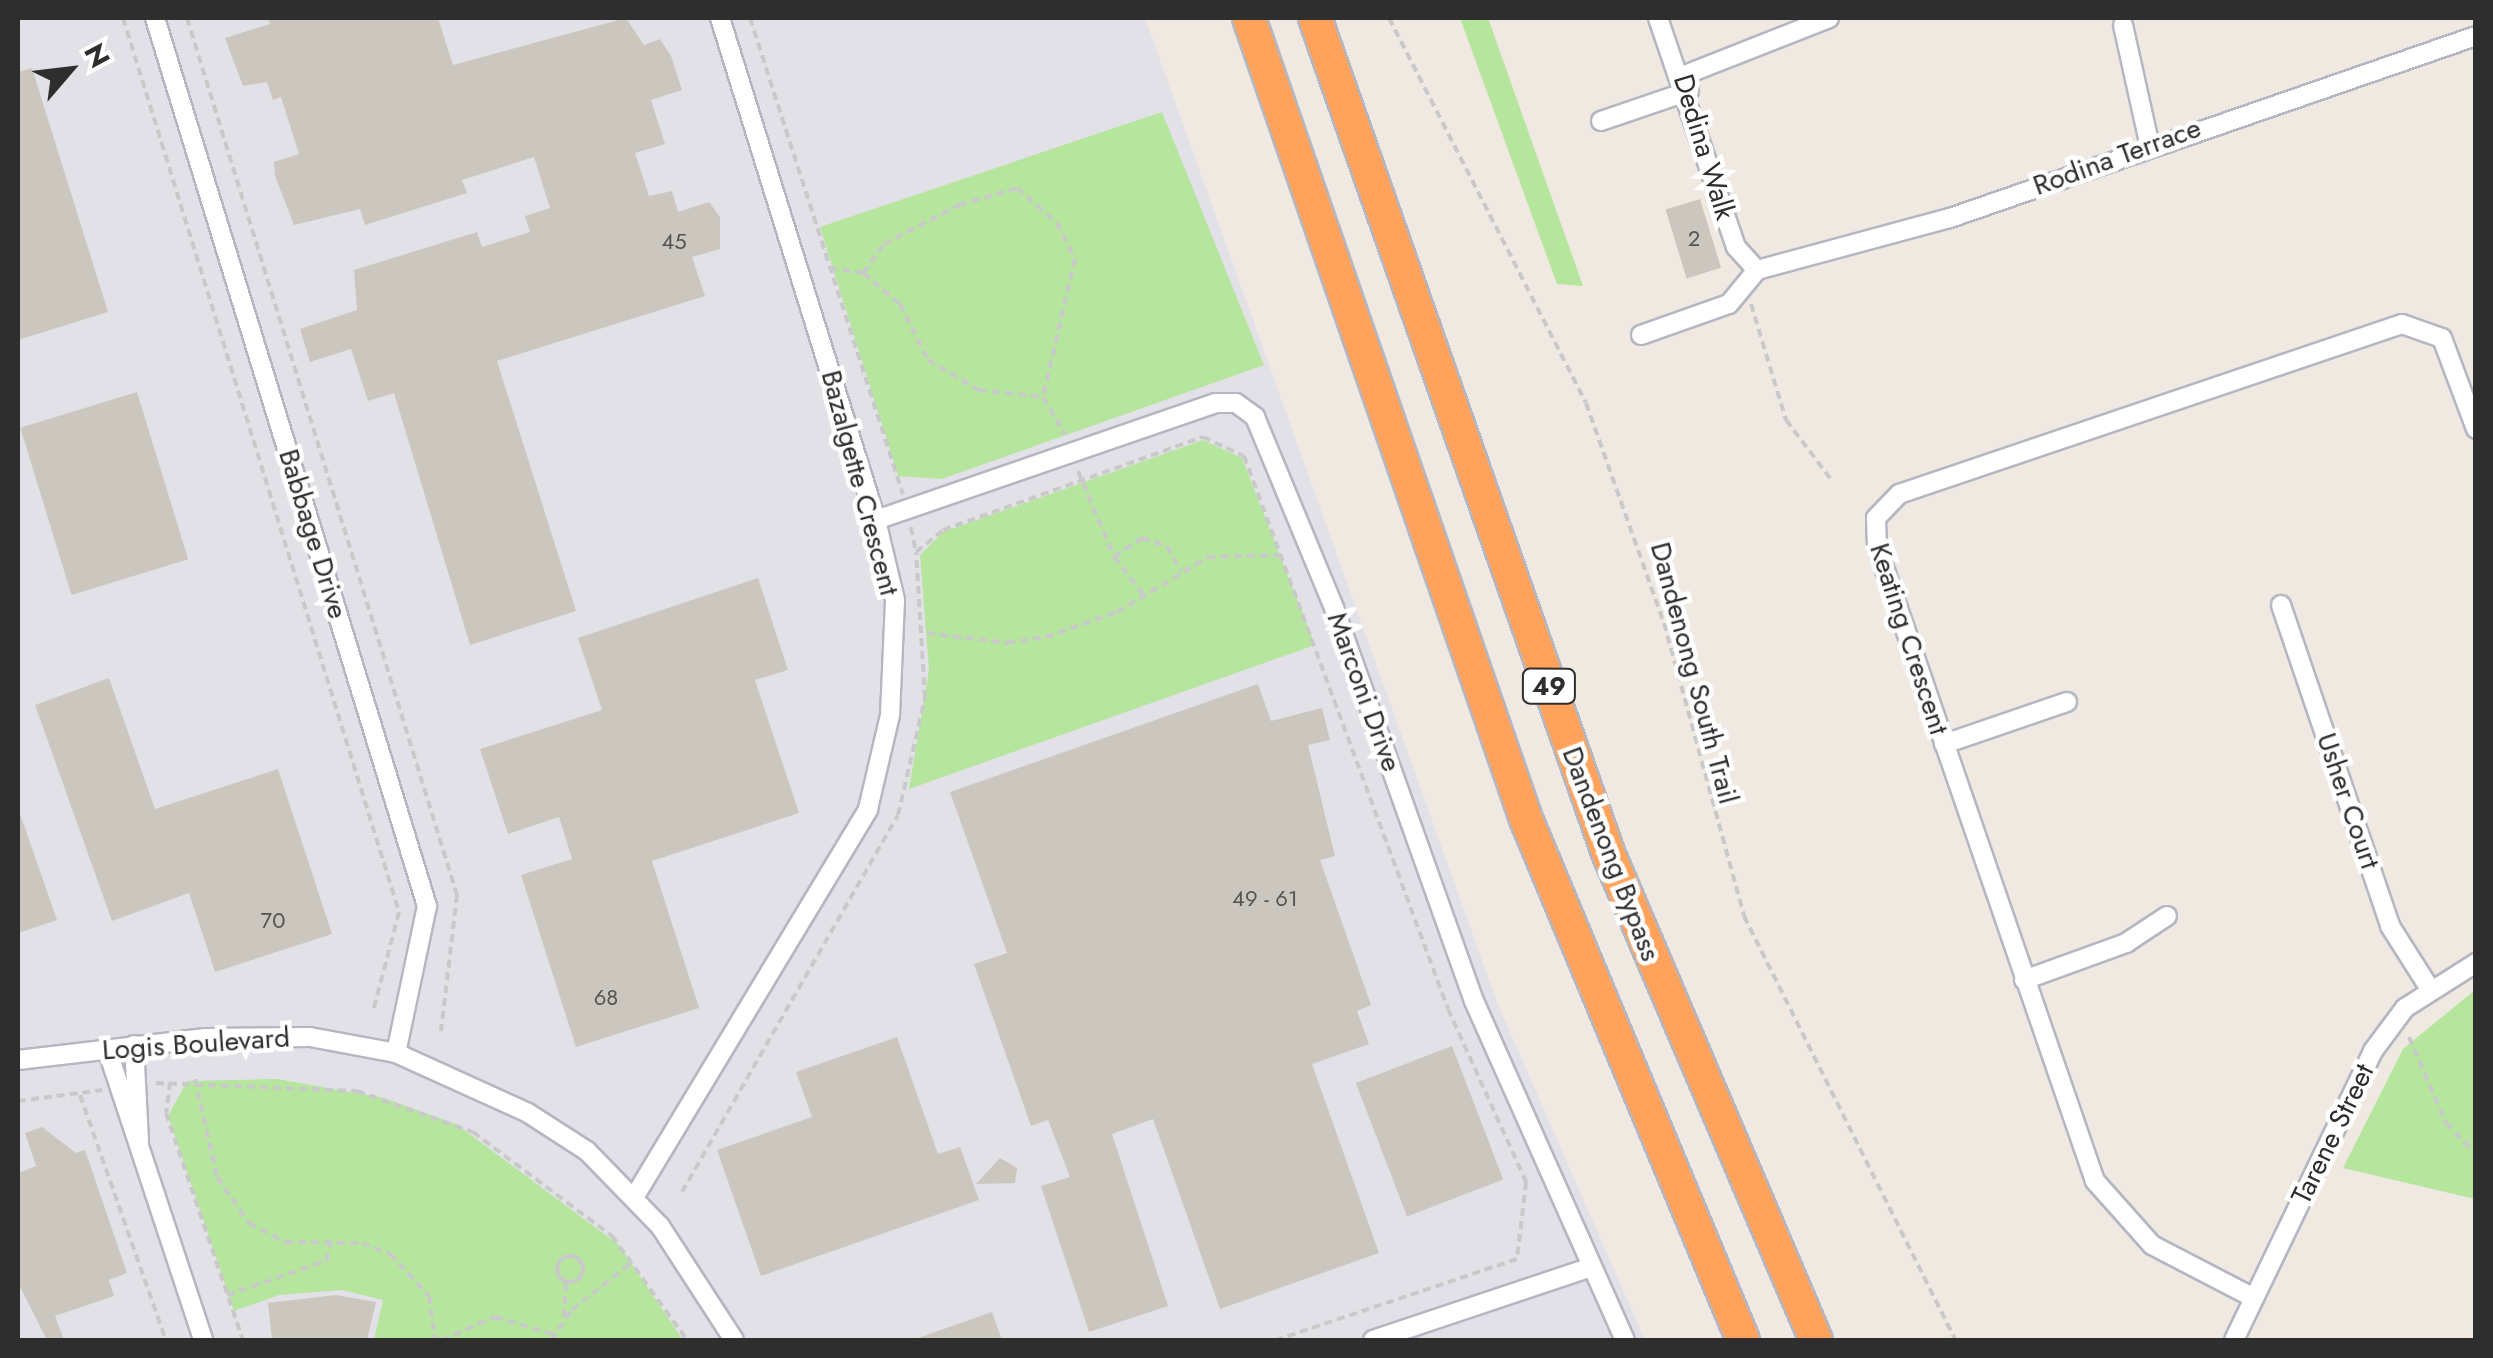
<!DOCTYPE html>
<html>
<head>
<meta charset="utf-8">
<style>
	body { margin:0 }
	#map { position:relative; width:2493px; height:1358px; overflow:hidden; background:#efe9e1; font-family:Jost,sans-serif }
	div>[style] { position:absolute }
	.industrial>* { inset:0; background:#e3e1e8 }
	.green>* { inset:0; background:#b6e59e }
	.building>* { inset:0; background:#cbc7bf; transform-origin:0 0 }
	.path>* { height:4px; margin-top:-2px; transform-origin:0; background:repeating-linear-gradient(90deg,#c9c9c9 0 8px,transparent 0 13px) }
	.path>.ring { margin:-2px; padding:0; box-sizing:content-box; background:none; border:4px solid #c9c9c9; border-radius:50% }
	.roads { filter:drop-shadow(2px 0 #b4b7c1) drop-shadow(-2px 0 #b4b7c1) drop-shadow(0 2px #b4b7c1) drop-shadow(0 -2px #b4b7c1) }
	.street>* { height:18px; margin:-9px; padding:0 9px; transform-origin:9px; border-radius:9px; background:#fff }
	.highway>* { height:32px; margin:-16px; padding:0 16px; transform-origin:16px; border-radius:16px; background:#ffa35c }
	span { translate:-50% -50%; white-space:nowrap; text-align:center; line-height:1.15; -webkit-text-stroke:9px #fff; paint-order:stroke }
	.number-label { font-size:22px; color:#555452 }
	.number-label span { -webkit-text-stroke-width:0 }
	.shield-label span { padding:2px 8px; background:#fff; border:2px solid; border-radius:8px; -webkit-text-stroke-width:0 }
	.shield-label { font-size:25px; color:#2e2e2e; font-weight:700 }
	.street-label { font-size:28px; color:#2e2e2e }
	.frame { position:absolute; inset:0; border:20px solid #2e2e2e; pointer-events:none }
	.north { position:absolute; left:20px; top:20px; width:100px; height:100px; -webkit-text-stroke:8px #fff; paint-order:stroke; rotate:62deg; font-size:28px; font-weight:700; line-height:40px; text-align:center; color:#2e2e2e }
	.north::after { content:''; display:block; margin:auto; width:35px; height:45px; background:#2e2e2e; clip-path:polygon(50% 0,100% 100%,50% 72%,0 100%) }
</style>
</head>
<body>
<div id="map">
	<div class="industrial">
		<i style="clip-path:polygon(18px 18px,1145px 18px,1498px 1005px,1645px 1340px,18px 1340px)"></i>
	</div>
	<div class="green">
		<i style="clip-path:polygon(1460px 18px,1488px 18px,1583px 286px,1557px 284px)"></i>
		<i style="clip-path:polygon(1162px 112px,1264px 365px,942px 479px,898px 476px,820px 227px)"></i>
		<i style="clip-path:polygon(1203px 440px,1242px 458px,1315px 645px,909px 789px,929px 670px,920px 555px,943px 532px)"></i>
		<i style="clip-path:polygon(2475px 990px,2475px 1199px,2343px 1168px,2403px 1049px)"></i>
		<i style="clip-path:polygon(277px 1079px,384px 1098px,456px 1124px,619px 1245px,683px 1340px,374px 1340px,383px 1300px,342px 1290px,279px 1295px,234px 1311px,168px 1116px,187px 1081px)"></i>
	</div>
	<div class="building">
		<i style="clip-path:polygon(267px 18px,438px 18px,453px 65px,626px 18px,644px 45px,660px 39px,671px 56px,682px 90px,651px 100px,665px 144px,635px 153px,649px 196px,672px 191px,678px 212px,709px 202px,720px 217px,720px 249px,692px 257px,705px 296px,497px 361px,576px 611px,470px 645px,394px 393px,368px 401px,351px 349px,310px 362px,300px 329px,357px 310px,354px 270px,477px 232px,482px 247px,530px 232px,525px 216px,550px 208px,534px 157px,462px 180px,467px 193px,365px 225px,360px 209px,294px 225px,275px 176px,274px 162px,299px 154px,281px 97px,273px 100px,267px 82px,243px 86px,225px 38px,270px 24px)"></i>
		<i style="clip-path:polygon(32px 68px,108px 312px,18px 340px,18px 72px)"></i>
		<i style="left:1700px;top:199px;width:72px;height:36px;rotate:73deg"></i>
		<i style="left:137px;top:392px;width:175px;height:122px;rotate:73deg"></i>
		<i style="clip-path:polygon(758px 578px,788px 670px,755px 680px,799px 813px,652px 861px,699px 1008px,576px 1047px,521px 875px,572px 859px,559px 817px,508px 834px,480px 749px,602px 710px,578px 638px)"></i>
		<i style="clip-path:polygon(109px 678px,155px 809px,278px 769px,332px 934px,215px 972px,189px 893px,112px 921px,35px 705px)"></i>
		<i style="clip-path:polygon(1258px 684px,1271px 721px,1322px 708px,1330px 740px,1308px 745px,1335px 856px,1320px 860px,1371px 1005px,1357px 1011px,1369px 1044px,1312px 1064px,1379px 1253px,1220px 1309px,1153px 1119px,1112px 1134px,1168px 1306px,1089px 1332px,1041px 1186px,1070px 1177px,1048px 1120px,1031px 1126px,974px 964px,1007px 953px,950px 792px)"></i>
		<i style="clip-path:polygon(18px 808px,57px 920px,18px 933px)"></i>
		<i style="clip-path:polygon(897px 1037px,938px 1154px,960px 1147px,979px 1200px,761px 1276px,717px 1150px,812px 1117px,796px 1072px)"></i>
		<i style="left:1452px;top:1046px;width:143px;height:103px;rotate:69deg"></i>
		<i style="clip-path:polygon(42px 1127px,76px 1153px,85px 1150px,127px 1273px,109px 1280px,114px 1296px,55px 1316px,64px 1340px,47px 1340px,18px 1283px,18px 1173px,36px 1166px,25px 1133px)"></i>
		<i style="clip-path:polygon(1000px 1158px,1017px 1168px,1015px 1183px,976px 1184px)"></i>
		<i style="clip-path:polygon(336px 1295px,376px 1302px,367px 1340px,272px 1340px,268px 1303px)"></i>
		<i style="clip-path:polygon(992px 1312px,1002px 1340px,919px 1340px,918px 1338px)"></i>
	</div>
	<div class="path">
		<i style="left:123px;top:18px;width:936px;rotate:72.84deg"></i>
		<i style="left:399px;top:912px;width:102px;rotate:104.7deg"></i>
		<i style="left:187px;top:18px;width:918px;rotate:72.89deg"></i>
		<i style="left:457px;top:895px;width:137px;rotate:96.7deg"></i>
		<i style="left:750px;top:18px;width:500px;rotate:72.2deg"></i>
		<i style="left:1389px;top:18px;width:432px;rotate:62.9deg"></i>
		<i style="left:1586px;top:403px;width:233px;rotate:70.5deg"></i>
		<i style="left:1664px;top:623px;width:304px;rotate:74.7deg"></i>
		<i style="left:1744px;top:916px;width:474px;rotate:63.5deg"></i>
		<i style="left:829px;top:268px;width:34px;rotate:8deg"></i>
		<i style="left:863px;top:273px;width:36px;rotate:-54deg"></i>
		<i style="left:884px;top:244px;width:85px;rotate:-27.5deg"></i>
		<i style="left:959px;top:205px;width:60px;rotate:-16.3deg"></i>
		<i style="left:1017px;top:188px;width:53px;rotate:41.2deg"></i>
		<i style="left:1057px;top:223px;width:40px;rotate:63.4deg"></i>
		<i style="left:1075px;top:259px;width:142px;rotate:103.1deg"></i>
		<i style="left:1043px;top:397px;width:43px;rotate:59.3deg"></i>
		<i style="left:863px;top:273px;width:48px;rotate:40deg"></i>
		<i style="left:900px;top:304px;width:63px;rotate:63.4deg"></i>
		<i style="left:928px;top:360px;width:59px;rotate:30.5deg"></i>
		<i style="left:979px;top:390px;width:64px;rotate:6.2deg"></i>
		<i style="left:1751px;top:304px;width:121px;rotate:73.2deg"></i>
		<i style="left:1786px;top:420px;width:73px;rotate:52.8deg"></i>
		<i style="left:1078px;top:471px;width:93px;rotate:67.3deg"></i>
		<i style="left:1114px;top:557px;width:47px;rotate:51.9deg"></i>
		<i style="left:911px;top:527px;width:25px;rotate:79deg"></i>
		<i style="left:1114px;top:557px;width:34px;rotate:-34deg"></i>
		<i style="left:1142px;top:538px;width:26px;rotate:18deg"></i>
		<i style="left:1167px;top:546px;width:29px;rotate:61deg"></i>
		<i style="left:927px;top:633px;width:81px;rotate:7.1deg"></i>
		<i style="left:1007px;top:643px;width:39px;rotate:-9deg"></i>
		<i style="left:1046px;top:637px;width:75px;rotate:-19.4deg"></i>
		<i style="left:1117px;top:612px;width:106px;rotate:-31.1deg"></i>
		<i style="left:1208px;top:557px;width:77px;rotate:-1.5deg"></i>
		<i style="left:2409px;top:1037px;width:94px;rotate:66.7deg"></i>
		<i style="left:2446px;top:1123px;width:43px;rotate:45.9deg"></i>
		<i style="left:195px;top:1079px;width:100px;rotate:77.3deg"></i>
		<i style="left:217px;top:1177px;width:56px;rotate:55.2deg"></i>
		<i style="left:249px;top:1223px;width:41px;rotate:27.8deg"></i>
		<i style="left:285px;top:1242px;width:77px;rotate:0.7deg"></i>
		<i style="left:362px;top:1243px;width:30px;rotate:21deg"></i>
		<i style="left:390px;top:1254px;width:57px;rotate:47.1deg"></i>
		<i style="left:429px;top:1296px;width:44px;rotate:82.2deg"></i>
		<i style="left:170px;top:1082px;width:31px;rotate:97deg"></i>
		<i style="left:166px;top:1113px;width:240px;rotate:71.3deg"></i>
		<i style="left:156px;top:1083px;width:201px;rotate:2.3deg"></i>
		<i style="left:357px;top:1091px;width:123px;rotate:19.5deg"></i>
		<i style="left:473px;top:1132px;width:174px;rotate:36.8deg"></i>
		<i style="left:612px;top:1236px;width:128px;rotate:54.2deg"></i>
		<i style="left:80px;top:1095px;width:260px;rotate:70.7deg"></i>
		<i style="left:18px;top:1101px;width:85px;rotate:-7.5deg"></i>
		<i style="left:682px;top:1192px;width:434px;rotate:-60.2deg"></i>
		<i style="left:898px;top:815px;width:120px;rotate:-77deg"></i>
		<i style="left:925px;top:698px;width:146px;rotate:-93.5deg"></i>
		<i style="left:916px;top:552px;width:35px;rotate:-39deg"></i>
		<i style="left:943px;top:530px;width:276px;rotate:-19.7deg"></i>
		<i style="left:1203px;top:437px;width:45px;rotate:24.9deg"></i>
		<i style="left:1244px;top:456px;width:589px;rotate:69.75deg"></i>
		<i style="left:1448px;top:1009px;width:190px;rotate:65.7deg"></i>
		<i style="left:1526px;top:1182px;width:78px;rotate:96.7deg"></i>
		<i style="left:1517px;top:1259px;width:253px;rotate:161.4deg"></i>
		<i class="ring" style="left:557px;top:1256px;width:22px;height:22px"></i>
		<i style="left:227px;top:1295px;width:105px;rotate:-19deg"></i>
		<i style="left:326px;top:1261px;width:20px;rotate:-75deg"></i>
		<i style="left:564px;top:1317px;width:35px;rotate:-87deg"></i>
		<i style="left:442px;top:1340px;width:58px;rotate:-23.5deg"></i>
		<i style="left:495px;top:1317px;width:60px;rotate:16.3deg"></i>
		<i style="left:551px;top:1340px;width:37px;rotate:-55deg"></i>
		<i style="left:572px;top:1310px;width:77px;rotate:-38.7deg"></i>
	</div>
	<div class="roads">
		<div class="street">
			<i style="left:155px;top:18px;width:929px;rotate:72.97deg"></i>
			<i style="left:427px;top:906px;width:150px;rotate:101.9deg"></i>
			<i style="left:1658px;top:18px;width:242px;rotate:71.2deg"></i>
			<i style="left:1736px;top:247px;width:31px;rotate:48deg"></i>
			<i style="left:2123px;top:25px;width:120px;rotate:77.5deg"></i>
			<i style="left:1682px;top:76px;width:158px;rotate:-21.5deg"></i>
			<i style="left:1601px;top:121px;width:93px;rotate:-18.8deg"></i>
			<i style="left:1757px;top:270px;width:200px;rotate:-15.1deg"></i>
			<i style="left:1950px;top:218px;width:557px;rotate:-19.09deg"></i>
			<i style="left:1641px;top:335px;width:93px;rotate:-19.4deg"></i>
			<i style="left:1729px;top:304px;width:44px;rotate:-50.5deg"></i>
			<i style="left:876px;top:520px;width:359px;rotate:-19deg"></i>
			<i style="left:1215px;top:403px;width:21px"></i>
			<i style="left:1236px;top:403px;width:24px;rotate:36deg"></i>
			<i style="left:1255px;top:417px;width:207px;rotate:67.5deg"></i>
			<i style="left:1334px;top:608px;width:417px;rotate:70.4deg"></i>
			<i style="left:1474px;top:1001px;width:371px;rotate:66deg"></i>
			<i style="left:2281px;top:605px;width:339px;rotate:71.2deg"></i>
			<i style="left:2390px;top:926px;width:75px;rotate:57.6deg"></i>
			<i style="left:1944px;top:744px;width:130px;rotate:-18.9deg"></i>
			<i style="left:2024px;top:980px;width:109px;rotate:-19.9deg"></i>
			<i style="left:2126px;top:943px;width:49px;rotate:-33.4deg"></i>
			<i style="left:134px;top:1045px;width:96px;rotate:87deg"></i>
			<i style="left:107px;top:1049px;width:306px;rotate:71.7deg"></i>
			<i style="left:18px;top:1060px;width:189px;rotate:-6.7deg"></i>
			<i style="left:206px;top:1038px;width:104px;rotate:-0.6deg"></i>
			<i style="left:310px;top:1037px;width:87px;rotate:10.5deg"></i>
			<i style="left:396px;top:1053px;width:145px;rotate:24.4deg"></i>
			<i style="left:528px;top:1113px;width:70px;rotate:32.8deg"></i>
			<i style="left:587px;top:1151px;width:105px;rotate:45.8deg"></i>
			<i style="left:660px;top:1226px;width:136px;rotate:57deg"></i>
			<i style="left:635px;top:1196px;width:452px;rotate:-58.9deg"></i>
			<i style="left:868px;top:809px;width:97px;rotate:-76.8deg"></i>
			<i style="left:890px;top:715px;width:115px;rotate:-87.5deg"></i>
			<i style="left:895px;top:600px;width:82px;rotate:-103.4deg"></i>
			<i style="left:876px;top:520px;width:526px;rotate:-107.26deg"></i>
			<i style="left:2254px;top:1298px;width:115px;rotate:-152.5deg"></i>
			<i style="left:2152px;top:1245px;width:86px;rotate:-131.7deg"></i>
			<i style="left:2095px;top:1181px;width:670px;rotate:-108.98deg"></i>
			<i style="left:1877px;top:547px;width:29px;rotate:-92deg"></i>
			<i style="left:1876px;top:518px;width:33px;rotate:-46deg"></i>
			<i style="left:1899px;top:494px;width:531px;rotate:-18.67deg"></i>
			<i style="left:2402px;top:324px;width:42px;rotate:19.3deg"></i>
			<i style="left:2442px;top:338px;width:97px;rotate:69.5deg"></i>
			<i style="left:1373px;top:1340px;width:230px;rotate:-18.5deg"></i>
			<i style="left:2234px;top:1340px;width:321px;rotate:-64.3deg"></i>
			<i style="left:2373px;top:1051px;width:54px;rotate:-53.3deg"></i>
			<i style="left:2405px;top:1008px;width:84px;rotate:-32.4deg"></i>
		</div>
		<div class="highway">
			<i style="left:1249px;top:18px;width:848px;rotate:70.92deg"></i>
			<i style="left:1526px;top:819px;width:564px;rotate:67.39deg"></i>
			<i style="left:1315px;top:18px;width:887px;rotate:70.65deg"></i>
			<i style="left:1609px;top:855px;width:527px;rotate:66.89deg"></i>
		</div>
	</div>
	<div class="number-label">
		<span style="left:1694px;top:239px">2</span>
		<span style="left:674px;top:242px">45</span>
		<span style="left:1265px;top:899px">49 - 61</span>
		<span style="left:273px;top:921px">70</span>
		<span style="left:606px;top:998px">68</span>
	</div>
	<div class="shield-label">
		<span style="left:1549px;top:686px">49</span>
	</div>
	<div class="street-label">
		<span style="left:1704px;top:147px;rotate:73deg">Dedina Walk</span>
		<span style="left:2117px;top:157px;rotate:-20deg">Rodina Terrace</span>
		<span style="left:860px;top:483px;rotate:75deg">Bazalgette Crescent</span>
		<span style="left:313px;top:534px;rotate:73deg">Babbage Drive</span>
		<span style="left:1909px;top:639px;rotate:72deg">Keating Crescent</span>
		<span style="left:1694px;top:673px;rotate:75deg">Dandenong South Trail</span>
		<span style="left:1364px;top:692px;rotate:70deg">Marconi Drive</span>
		<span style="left:2348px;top:801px;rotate:71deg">Usher Court</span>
		<span style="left:1611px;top:854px;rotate:69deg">Dandenong Bypass</span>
		<span style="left:196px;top:1044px;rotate:-4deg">Logis Boulevard</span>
		<span style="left:2333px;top:1134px;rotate:-64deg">Tarene Street</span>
	</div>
	<div class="frame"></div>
	<div class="north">N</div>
</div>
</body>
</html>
